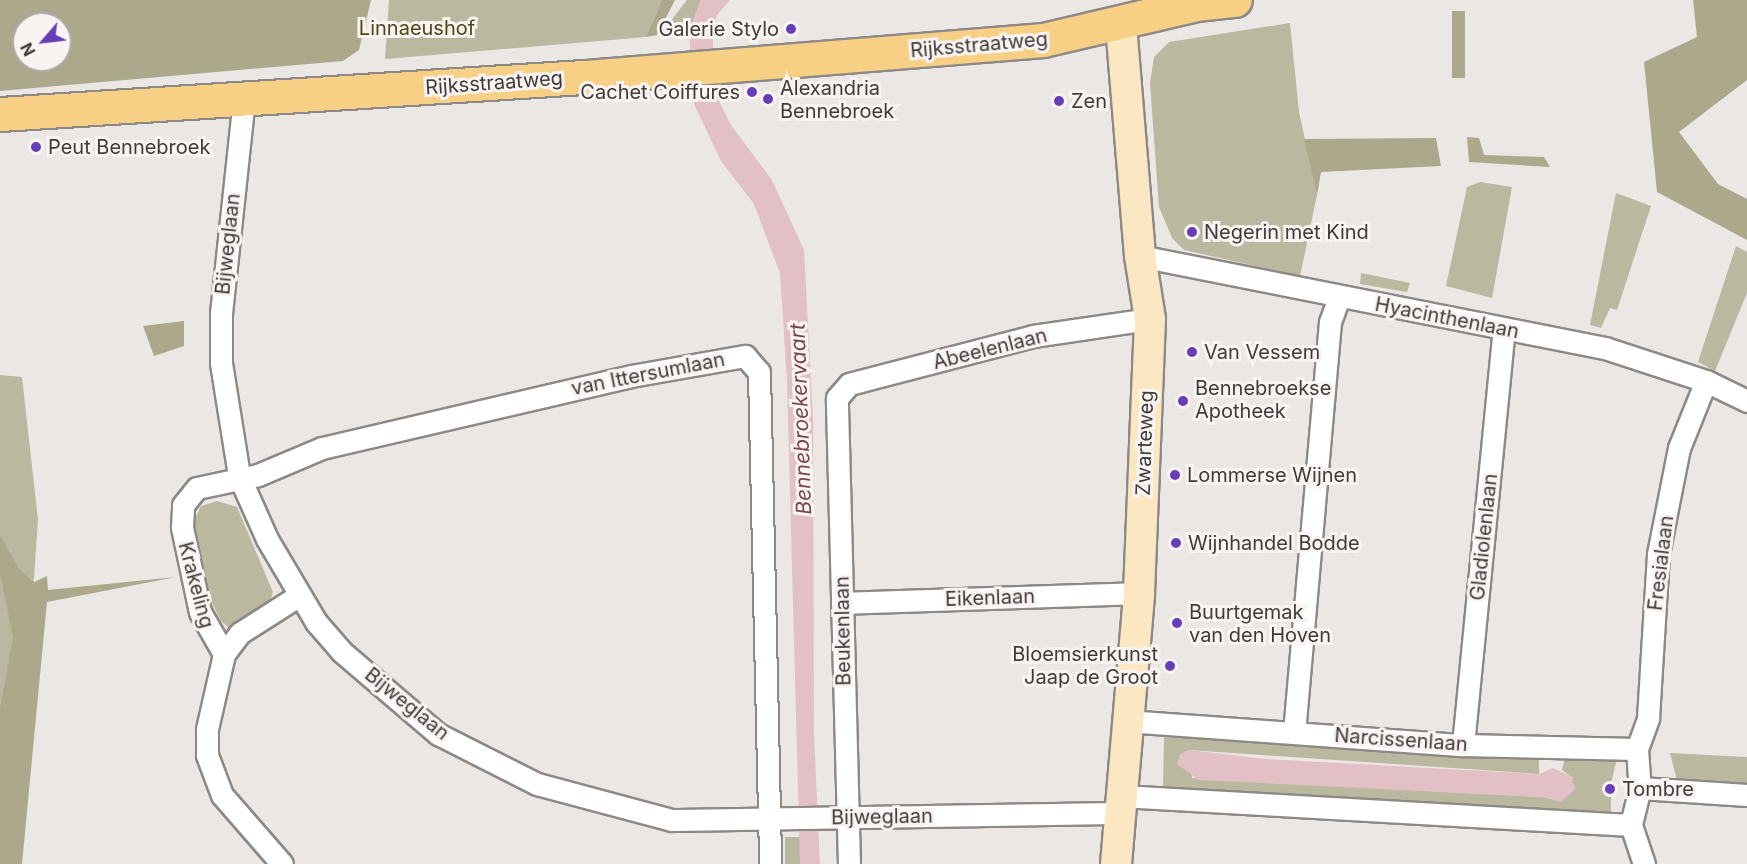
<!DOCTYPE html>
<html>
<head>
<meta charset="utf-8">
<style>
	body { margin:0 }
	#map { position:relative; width:1747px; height:864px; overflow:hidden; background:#ebe7e4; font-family:Inter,sans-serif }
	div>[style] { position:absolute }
	.green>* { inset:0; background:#bbb8a0; transform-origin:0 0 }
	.forest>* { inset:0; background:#aba88b; transform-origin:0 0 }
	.water>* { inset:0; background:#e3c0c6 }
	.roads { filter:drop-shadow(2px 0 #8d8986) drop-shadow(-2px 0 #8d8986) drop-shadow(0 2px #8d8986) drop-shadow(0 -2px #8d8986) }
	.minor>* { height:21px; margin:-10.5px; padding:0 10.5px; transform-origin:10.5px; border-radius:10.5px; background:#fff }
	.secondary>* { height:30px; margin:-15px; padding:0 15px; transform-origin:15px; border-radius:15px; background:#fbe7c2 }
	.primary>* { height:33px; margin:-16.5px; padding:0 16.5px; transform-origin:16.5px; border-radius:16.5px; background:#f7d086 }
	.dots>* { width:16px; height:16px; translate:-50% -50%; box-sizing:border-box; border:3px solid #f9f4f2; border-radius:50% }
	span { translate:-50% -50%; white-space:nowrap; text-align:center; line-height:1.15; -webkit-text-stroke:6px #f9f4f2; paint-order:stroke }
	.park-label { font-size:20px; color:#4f4814 }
	.poi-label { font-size:20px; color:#3e3c3b }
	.right { translate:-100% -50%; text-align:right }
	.left { translate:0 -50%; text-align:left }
	.street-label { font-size:20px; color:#3e3c3b }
	.water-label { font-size:21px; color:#774450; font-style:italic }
	.north { position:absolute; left:12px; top:12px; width:60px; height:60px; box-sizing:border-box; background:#f9f4f2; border:2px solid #aeaaa9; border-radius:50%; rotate:242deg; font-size:16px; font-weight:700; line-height:24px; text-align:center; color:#3e3c3b }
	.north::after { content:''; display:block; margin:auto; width:21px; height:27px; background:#663eb7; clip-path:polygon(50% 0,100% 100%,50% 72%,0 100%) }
</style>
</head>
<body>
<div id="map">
	<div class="green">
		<i style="clip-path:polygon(389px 0,662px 0,646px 37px,385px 59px)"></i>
		<i style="clip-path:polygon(687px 0,701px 0,689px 31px,669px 35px,673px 18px)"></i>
		<i style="clip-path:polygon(1290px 23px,1299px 112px,1317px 195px,1300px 276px,1184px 250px,1172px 238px,1159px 207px,1150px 83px,1154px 57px,1169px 42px)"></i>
		<i style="clip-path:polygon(1480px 182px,1512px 187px,1492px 298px,1446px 286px,1467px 187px)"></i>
		<i style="clip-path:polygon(1616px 193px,1651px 206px,1617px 310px,1610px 308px,1601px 328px,1590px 325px)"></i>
		<i style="clip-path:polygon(1736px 246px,1747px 252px,1747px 293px,1715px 371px,1698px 362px)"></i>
		<i style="clip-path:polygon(1361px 273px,1410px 283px,1407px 292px,1360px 284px)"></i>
		<i style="clip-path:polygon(0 375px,22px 377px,38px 520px,14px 864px,0 864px)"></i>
		<i style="clip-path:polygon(217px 501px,237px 507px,273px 592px,270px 601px,231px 630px,221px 621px,202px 583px,190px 529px,201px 506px)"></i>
		<i style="clip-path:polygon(1164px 737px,1539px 753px,1539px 774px,1189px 750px,1192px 778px,1542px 797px,1573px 778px,1562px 770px,1566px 753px,1617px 758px,1611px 784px,1611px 812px,1163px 788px)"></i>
		<i style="clip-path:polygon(1670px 753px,1747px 757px,1747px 787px,1678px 784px)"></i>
		<i style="left:800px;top:837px;width:27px;height:15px;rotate:90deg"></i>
	</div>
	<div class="forest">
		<i style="clip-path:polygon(evenodd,0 0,371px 0,359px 50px,343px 61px,0 91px,0 0,24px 24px,60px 24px,60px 60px,24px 60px,24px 24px)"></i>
		<i style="clip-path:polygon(662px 0,675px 0,657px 35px,646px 37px)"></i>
		<i style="clip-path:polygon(1693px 0,1747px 0,1747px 80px,1679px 132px,1718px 184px,1747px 199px,1747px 240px,1657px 192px,1644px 62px,1697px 37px)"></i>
		<i style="left:1452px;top:11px;width:13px;height:67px"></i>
		<i style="clip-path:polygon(1467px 137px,1479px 138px,1484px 155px,1544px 157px,1550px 167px,1469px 162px)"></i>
		<i style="clip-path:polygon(1436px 138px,1441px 166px,1321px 172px,1317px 195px,1304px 139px)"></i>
		<i style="clip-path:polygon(184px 321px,184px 346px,154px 356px,143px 326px)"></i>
		<i style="clip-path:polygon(0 535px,19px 569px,34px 582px,47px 576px,48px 590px,176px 577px,47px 602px,22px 864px,0 864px,0 709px,13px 637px,0 573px)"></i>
	</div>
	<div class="water">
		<i style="clip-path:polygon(701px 0,730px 0,717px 15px,713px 32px,713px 89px,731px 125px,772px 180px,804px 250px,813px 419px,814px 735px,820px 864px,800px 864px,787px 380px,780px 273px,754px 204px,721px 161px,694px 104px,689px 31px)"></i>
		<i style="clip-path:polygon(1189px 750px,1266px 759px,1503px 772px,1539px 774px,1553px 768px,1571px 776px,1575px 789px,1561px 802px,1542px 797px,1199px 780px,1177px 764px,1180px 754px)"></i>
	</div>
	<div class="roads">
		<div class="minor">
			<i style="left:244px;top:98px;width:217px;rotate:96.1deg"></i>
			<i style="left:221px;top:314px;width:49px;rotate:90deg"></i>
			<i style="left:221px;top:363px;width:114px;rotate:80.9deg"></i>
			<i style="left:239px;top:476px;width:69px;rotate:66deg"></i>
			<i style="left:267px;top:539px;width:96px;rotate:59.4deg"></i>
			<i style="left:316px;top:622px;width:38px;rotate:49deg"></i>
			<i style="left:341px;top:651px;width:128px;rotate:40.6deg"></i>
			<i style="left:438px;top:734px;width:111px;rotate:26.8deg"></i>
			<i style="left:537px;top:784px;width:139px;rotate:15deg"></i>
			<i style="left:671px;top:820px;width:448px;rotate:-0.9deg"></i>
			<i style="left:1140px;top:256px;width:474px;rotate:11.2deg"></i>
			<i style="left:1605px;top:348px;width:106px;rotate:18.1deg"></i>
			<i style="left:1706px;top:381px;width:46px;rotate:26deg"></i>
			<i style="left:842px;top:603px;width:297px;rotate:-1.9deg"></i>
			<i style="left:224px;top:654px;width:48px;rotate:-119.7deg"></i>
			<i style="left:200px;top:612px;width:87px;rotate:-102deg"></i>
			<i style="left:182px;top:527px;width:22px;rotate:-87deg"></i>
			<i style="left:183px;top:505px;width:22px;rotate:-51deg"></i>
			<i style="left:197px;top:488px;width:62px;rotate:-12deg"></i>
			<i style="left:258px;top:475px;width:69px;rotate:-22.9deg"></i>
			<i style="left:322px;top:448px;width:317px;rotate:-13.1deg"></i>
			<i style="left:631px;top:376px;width:116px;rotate:-10deg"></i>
			<i style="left:745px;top:356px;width:21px;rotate:49deg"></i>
			<i style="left:759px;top:372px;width:492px;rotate:88.7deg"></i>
			<i style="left:1126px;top:721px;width:338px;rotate:4.1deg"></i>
			<i style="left:1463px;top:745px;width:174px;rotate:1.3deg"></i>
			<i style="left:1294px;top:733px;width:413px;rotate:-85deg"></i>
			<i style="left:1330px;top:322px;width:27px;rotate:-70deg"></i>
			<i style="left:1463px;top:745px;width:418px;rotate:-84.4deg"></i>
			<i style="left:1637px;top:749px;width:33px;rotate:-70deg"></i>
			<i style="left:1648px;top:718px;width:164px;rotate:-86.5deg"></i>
			<i style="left:1658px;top:554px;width:108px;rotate:-78.8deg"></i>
			<i style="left:1679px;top:448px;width:72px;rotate:-68.1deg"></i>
			<i style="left:1637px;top:749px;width:39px;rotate:86deg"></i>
			<i style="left:1640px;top:788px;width:38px;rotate:104deg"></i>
			<i style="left:1631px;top:825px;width:41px;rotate:71.6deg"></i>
			<i style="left:1640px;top:788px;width:107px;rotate:3.7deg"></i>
			<i style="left:1121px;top:796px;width:511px;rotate:3.25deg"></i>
			<i style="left:282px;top:864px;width:91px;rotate:-131deg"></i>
			<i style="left:222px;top:795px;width:43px;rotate:-110.6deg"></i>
			<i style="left:207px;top:755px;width:26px;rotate:-90deg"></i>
			<i style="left:207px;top:729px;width:77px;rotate:-77.2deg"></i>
			<i style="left:224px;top:654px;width:26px;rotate:-53deg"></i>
			<i style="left:240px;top:633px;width:69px;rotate:-32.5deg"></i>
			<i style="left:849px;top:864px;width:466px;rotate:-91.5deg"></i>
			<i style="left:837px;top:398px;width:18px;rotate:-49deg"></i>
			<i style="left:849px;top:384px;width:190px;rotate:-14.6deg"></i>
			<i style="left:1033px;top:336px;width:118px;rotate:-8.3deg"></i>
		</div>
		<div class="secondary">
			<i style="left:1116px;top:864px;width:272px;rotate:-85.1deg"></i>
			<i style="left:1139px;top:593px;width:274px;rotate:-87.7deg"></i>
			<i style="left:1150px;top:319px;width:64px;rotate:-99deg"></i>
			<i style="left:1140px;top:256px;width:234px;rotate:-94.7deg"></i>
		</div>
		<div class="primary">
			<i style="left:0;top:114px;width:585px;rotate:-3.63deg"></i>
			<i style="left:584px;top:77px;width:460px;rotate:-4.6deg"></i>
			<i style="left:1043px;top:40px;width:157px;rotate:-13.2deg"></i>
			<i style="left:1196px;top:4px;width:39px;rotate:-6deg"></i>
		</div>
	</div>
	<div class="dots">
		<i style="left:791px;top:29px;background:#663eb7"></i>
		<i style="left:752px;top:92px;background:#663eb7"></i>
		<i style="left:768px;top:99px;background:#663eb7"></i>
		<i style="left:1059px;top:101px;background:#663eb7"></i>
		<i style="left:36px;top:147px;background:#663eb7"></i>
		<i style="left:1192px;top:232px;background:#663eb7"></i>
		<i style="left:1192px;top:352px;background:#663eb7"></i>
		<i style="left:1183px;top:401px;background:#663eb7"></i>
		<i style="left:1175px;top:475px;background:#663eb7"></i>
		<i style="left:1176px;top:543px;background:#663eb7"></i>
		<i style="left:1177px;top:623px;background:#663eb7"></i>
		<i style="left:1170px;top:666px;background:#663eb7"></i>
		<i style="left:1610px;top:789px;background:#663eb7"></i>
	</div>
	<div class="park-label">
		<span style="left:417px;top:28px">Linnaeushof</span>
	</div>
	<div class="poi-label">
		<span class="right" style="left:779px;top:29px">Galerie Stylo</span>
		<span class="left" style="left:780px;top:100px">Alexandria<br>Bennebroek</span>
		<span class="right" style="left:740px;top:92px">Cachet Coiffures</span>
		<span class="left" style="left:1071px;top:101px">Zen</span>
		<span class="left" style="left:48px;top:147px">Peut Bennebroek</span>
		<span class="left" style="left:1204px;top:232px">Negerin met Kind</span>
		<span class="left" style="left:1204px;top:352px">Van Vessem</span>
		<span class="left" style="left:1195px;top:400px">Bennebroekse<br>Apotheek</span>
		<span class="left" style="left:1187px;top:475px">Lommerse Wijnen</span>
		<span class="left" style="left:1188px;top:543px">Wijnhandel Bodde</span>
		<span class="left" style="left:1189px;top:624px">Buurtgemak<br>van den Hoven</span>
		<span class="right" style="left:1158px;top:666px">Bloemsierkunst<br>Jaap de Groot</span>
		<span class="left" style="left:1622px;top:789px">Tombre</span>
	</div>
	<div class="street-label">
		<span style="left:979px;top:45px;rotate:-5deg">Rijksstraatweg</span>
		<span style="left:494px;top:83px;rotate:-4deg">Rijksstraatweg</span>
		<span style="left:228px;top:244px;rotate:-84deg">Bijweglaan</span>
		<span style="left:1447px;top:318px;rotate:11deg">Hyacinthenlaan</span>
		<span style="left:990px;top:349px;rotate:-14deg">Abeelenlaan</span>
		<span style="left:648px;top:374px;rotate:-11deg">van Ittersumlaan</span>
		<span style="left:1145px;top:443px;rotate:-88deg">Zwarteweg</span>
		<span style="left:1484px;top:537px;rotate:-84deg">Gladiolenlaan</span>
		<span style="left:1661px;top:563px;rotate:-83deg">Fresialaan</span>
		<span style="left:196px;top:585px;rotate:75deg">Krakeling</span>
		<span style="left:990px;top:598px;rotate:-2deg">Eikenlaan</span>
		<span style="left:843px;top:631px;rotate:-91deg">Beukenlaan</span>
		<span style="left:407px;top:704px;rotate:39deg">Bijweglaan</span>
		<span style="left:1401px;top:740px;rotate:4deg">Narcissenlaan</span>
		<span style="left:882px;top:817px;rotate:-1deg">Bijweglaan</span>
	</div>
	<div class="water-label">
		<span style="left:801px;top:419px;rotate:-92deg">Bennebroekervaart</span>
	</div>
	<div class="north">N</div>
</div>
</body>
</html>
